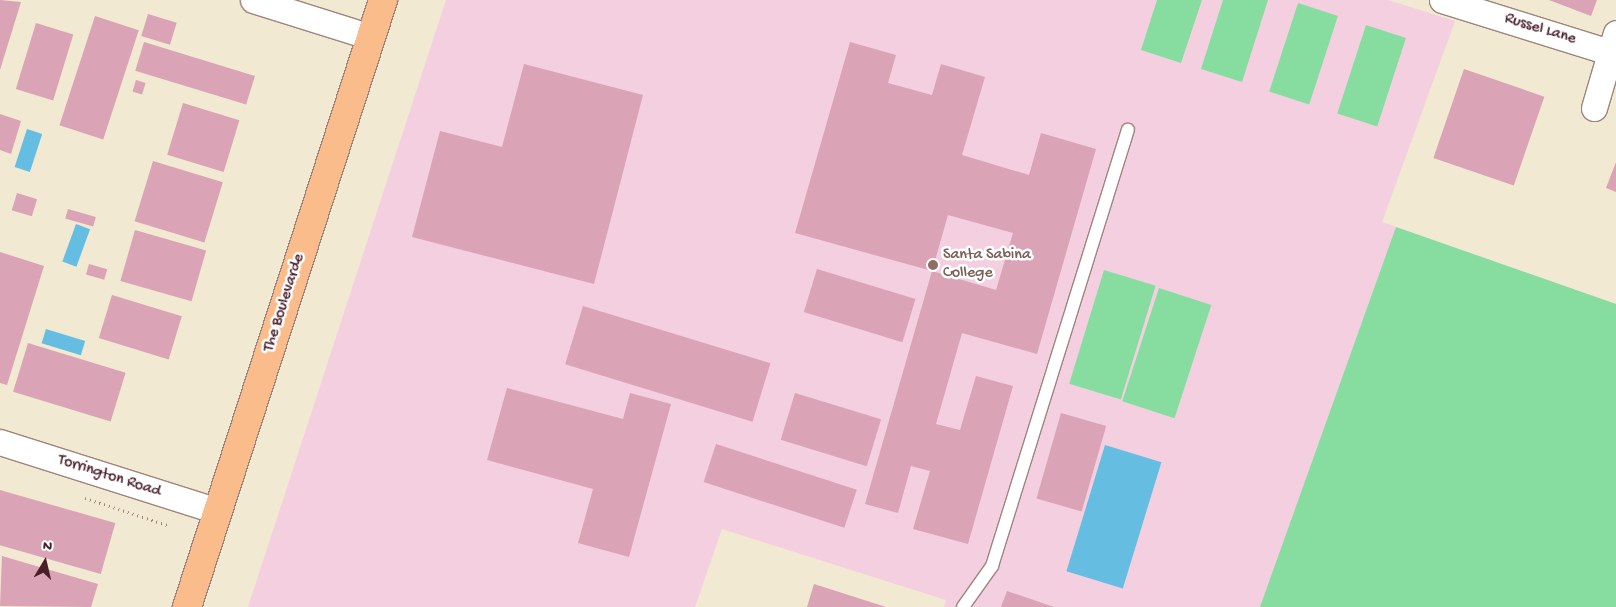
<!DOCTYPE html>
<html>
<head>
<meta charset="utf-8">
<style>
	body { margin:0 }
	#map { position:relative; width:1616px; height:607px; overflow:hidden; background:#f1e9d1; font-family:"Gochi Hand",sans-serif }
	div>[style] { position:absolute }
	.built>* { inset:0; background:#f3cfe0 }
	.green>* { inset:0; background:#87dda0; transform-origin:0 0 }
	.water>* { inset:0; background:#65bee2; transform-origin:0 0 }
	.building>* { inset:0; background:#daa3b6; transform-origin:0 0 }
	.path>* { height:3px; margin-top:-1.5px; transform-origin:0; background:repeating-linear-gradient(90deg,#9e847e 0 1px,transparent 0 5px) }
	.roads { filter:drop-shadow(1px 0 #9e847e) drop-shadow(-1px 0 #9e847e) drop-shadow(0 1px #9e847e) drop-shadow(0 -1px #9e847e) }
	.service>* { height:12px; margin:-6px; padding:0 6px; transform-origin:6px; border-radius:6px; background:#fff }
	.minor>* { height:25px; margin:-12.5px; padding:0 12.5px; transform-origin:12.5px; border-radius:12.5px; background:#fff }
	.primary>* { height:28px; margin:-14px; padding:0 14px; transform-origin:14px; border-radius:14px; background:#fabc8b }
	.dots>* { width:14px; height:14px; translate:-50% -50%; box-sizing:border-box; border:2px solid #fff; border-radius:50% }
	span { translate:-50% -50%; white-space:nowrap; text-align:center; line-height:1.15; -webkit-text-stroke:5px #fff; paint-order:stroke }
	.street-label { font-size:16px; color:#4a1f2b }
	.education-label { font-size:16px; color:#785e54 }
	.left { translate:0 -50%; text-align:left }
	.north { position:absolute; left:20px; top:537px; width:50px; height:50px; -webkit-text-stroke:4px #fff; paint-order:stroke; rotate:9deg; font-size:14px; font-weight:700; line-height:20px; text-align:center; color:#4a1f2b }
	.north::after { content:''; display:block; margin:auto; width:18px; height:22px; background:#4a1f2b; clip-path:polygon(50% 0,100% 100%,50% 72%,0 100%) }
</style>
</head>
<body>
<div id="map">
	<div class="built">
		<i style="clip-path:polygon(446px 0,1388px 0,1455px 21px,1382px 222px,1616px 304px,1616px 607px,944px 607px,946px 600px,722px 529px,695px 607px,248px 607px)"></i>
	</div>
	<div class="green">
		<i style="clip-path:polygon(1157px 0,1202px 0,1181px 63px,1141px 50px)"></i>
		<i style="clip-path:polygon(1223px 0,1268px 0,1242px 82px,1201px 69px)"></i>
		<i style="left:1298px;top:3px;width:42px;height:93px;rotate:18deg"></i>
		<i style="left:1366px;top:25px;width:42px;height:93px;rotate:18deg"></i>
		<i style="clip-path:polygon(1396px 227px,1616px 304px,1616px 607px,1260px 607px)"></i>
		<i style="left:1104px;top:270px;width:54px;height:119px;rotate:17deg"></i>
		<i style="left:1159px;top:288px;width:55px;height:119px;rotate:18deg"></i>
	</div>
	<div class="water">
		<i style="left:27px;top:129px;width:16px;height:40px;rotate:18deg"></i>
		<i style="left:76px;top:224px;width:15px;height:40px;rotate:20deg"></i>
		<i style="left:46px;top:329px;width:41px;height:15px;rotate:17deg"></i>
		<i style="left:1105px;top:445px;width:59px;height:132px;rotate:17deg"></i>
	</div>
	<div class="building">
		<i style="clip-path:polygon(0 0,21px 2px,0 70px)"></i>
		<i style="clip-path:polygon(1549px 0,1597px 0,1591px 16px)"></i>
		<i style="left:148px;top:14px;width:30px;height:23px;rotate:17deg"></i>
		<i style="left:95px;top:16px;width:46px;height:115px;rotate:18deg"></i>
		<i style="left:36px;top:23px;width:39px;height:69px;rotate:17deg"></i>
		<i style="left:144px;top:42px;width:116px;height:30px;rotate:17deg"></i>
		<i style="clip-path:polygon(evenodd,850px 42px,896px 55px,888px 83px,932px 95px,941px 64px,985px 77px,962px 155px,1029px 175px,1041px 133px,1096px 149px,1037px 354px,962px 333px,936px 424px,960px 430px,976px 376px,1013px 386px,968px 544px,913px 529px,930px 471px,911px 466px,898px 513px,865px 504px,932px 271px,795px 233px,850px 42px,948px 215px,1013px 233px,996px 290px,932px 271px,948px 215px)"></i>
		<i style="clip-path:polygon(524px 64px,643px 95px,594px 284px,412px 237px,440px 131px,502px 147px)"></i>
		<i style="left:1464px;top:69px;width:85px;height:94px;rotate:19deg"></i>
		<i style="left:136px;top:80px;width:10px;height:12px;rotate:17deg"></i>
		<i style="left:183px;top:103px;width:59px;height:54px;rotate:17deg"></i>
		<i style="clip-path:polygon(0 114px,21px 121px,11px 154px,0 150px)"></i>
		<i style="left:153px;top:161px;width:73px;height:63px;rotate:17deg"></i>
		<i style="clip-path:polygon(1616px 162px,1616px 192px,1606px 188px)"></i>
		<i style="left:17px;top:193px;width:21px;height:18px;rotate:17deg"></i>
		<i style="left:68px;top:209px;width:29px;height:10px;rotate:16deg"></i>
		<i style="left:135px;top:230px;width:74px;height:53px;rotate:16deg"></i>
		<i style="clip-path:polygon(0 252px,44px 266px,7px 385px,0 383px)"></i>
		<i style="left:89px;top:264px;width:19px;height:11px;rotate:16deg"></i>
		<i style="left:817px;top:269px;width:103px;height:45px;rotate:17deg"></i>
		<i style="left:112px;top:295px;width:73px;height:45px;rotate:17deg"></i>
		<i style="left:583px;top:306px;width:196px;height:61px;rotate:17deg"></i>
		<i style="left:28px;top:343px;width:102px;height:51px;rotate:17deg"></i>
		<i style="clip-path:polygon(507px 388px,623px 419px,630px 393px,671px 404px,629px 557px,578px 543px,593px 489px,487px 460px)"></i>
		<i style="left:795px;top:393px;width:90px;height:49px;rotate:17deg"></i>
		<i style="left:1061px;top:413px;width:47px;height:89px;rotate:16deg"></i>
		<i style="left:716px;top:444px;width:148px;height:40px;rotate:18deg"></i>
		<i style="left:0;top:490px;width:120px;height:53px;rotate:16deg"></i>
		<i style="clip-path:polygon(2px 556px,98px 584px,91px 607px,0 606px)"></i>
		<i style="clip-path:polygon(814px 584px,886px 607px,807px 607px)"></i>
		<i style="clip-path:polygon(1007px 591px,1054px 607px,1001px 607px)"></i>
	</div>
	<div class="path">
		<i style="left:85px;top:498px;width:89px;rotate:18.2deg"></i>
	</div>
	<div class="roads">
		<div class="service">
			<i style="left:963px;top:607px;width:50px;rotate:-54.7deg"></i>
			<i style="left:992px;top:566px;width:457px;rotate:-72.7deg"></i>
		</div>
		<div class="minor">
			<i style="left:253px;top:0;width:124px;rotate:17.4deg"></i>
			<i style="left:1442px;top:0;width:175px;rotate:17.3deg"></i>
			<i style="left:1594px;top:108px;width:78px;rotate:-73.7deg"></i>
			<i style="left:0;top:442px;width:229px;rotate:17.6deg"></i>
		</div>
		<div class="primary">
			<i style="left:187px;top:607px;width:638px;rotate:-72.1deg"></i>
		</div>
	</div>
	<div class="dots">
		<i style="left:933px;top:265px;background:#8d6e63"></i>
	</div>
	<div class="street-label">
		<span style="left:1540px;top:30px;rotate:17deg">Russel Lane</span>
		<span style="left:285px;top:303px;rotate:-72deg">The Boulevarde</span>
		<span style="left:109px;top:477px;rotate:18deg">Torrington Road</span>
	</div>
	<div class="education-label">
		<span class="left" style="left:943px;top:265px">Santa Sabina<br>College</span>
	</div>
	<div class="north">N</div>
</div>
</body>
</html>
